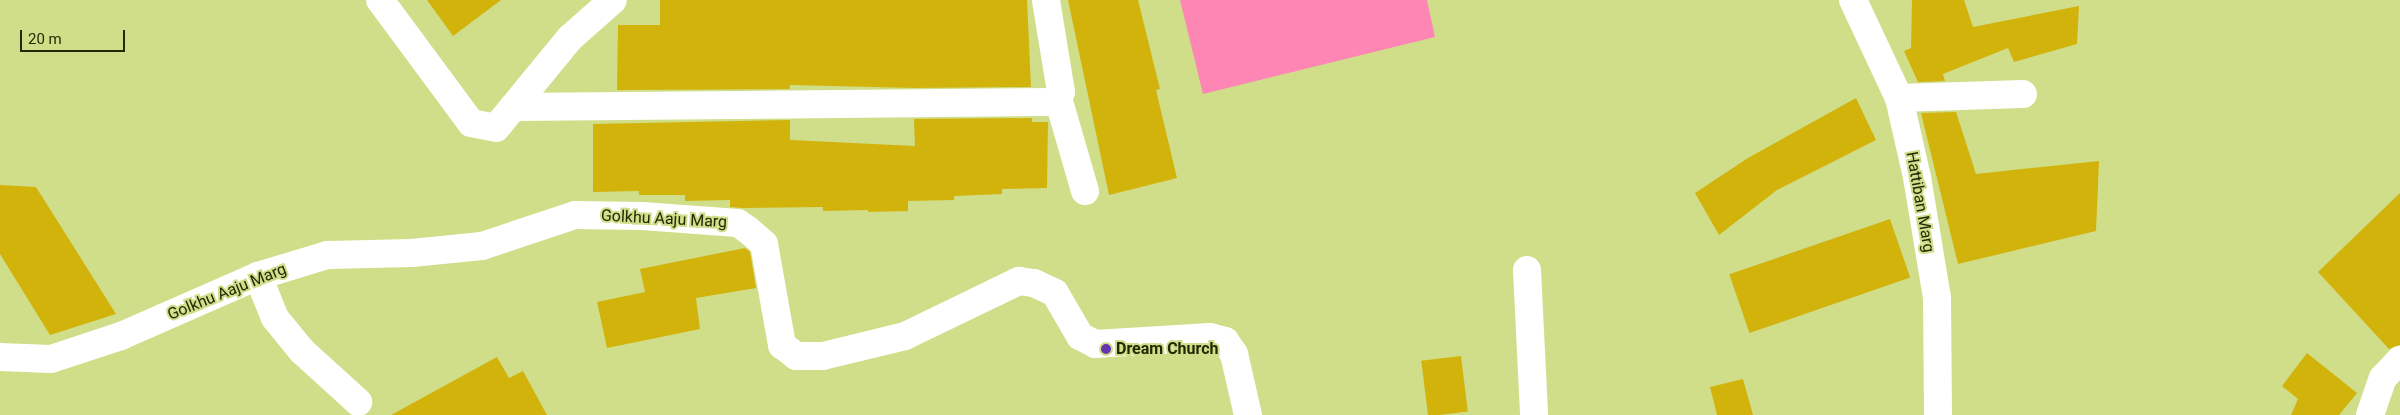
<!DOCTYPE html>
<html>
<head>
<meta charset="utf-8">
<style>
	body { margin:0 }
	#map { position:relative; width:2400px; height:415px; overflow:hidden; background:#d0de89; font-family:Roboto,sans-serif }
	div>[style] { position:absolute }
	.green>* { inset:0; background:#fd86b5 }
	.building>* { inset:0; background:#d2b30c; transform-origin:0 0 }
	.minor>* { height:28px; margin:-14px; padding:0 14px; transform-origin:14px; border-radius:14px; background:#fff }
	.dots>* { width:14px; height:14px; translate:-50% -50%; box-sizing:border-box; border:2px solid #d0de89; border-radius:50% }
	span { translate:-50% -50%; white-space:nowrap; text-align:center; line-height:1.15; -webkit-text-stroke:4px #d0de89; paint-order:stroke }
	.street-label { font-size:16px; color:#242905 }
	.poi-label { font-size:16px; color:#242905; font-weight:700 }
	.left { translate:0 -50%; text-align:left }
	.scale { position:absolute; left:20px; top:30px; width:105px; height:22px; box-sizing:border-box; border:2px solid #242905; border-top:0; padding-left:6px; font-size:15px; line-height:18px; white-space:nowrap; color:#242905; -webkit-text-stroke:4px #d0de89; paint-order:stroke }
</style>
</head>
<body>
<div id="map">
	<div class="green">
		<i style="clip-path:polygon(1180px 0,1427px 0,1435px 37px,1203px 94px)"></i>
	</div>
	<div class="building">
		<i style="clip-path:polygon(427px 0,501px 0,453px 36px)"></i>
		<i style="clip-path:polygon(660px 0,1027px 0,1031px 87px,914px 88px,790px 85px,790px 89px,617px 90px,618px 25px,660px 25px)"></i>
		<i style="clip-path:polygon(1068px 0,1138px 0,1160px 89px,1156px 90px,1177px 178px,1109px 195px)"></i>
		<i style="clip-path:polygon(1912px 0,1964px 0,1973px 27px,2079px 6px,2077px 44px,2014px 62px,2008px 48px,1943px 74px,1945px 81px,1918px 82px,1904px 51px,1911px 48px)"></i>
		<i style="clip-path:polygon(1856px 98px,1876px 140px,1777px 190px,1719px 235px,1695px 193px,1748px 158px)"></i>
		<i style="clip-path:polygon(1956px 112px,1976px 174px,2099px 161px,2096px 231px,1958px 264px,1921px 113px)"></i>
		<i style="clip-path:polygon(1032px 118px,1032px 122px,1048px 122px,1047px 188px,1002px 189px,1002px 194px,954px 196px,954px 200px,908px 201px,908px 211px,868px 212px,868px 210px,823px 211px,823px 207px,742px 208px,730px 207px,730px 200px,685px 201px,685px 195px,639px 195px,639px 191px,593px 192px,593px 124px,790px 120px,790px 140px,915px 146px,914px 119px)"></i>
		<i style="clip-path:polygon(0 185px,36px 187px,116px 314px,50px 335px,0 254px)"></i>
		<i style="clip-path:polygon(2400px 193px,2400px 345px,2389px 349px,2318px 272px)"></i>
		<i style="left:1890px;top:219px;width:62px;height:170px;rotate:71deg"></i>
		<i style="clip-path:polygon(745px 248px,750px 252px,756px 288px,696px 298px,700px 329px,607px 348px,597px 302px,645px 292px,640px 269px)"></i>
		<i style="clip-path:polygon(2307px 353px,2357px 393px,2339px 415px,2291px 415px,2298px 399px,2282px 386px)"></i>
		<i style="left:1461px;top:356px;width:56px;height:40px;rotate:83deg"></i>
		<i style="clip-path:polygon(497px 357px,509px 378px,523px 371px,547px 415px,391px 415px)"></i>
		<i style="clip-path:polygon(1743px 379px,1753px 415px,1717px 415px,1710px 387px)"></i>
	</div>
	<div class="minor">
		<i style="left:380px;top:0;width:153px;rotate:53.5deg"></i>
		<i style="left:471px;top:123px;width:25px;rotate:11deg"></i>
		<i style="left:496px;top:128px;width:117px;rotate:-50.6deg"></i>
		<i style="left:570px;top:38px;width:57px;rotate:-41.5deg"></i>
		<i style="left:1853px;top:0;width:108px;rotate:64.9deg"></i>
		<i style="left:1899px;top:98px;width:81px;rotate:77.2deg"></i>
		<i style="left:1917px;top:177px;width:123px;rotate:80.6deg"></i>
		<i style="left:1937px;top:298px;width:117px;rotate:89.5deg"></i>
		<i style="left:1058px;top:98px;width:97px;rotate:73.8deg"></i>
		<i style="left:1899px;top:98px;width:124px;rotate:-1.8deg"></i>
		<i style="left:513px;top:107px;width:541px;rotate:-0.53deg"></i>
		<i style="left:1054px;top:102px;width:12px;rotate:-55deg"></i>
		<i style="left:1061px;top:92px;width:93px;rotate:-99.3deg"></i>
		<i style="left:1527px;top:270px;width:145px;rotate:87.2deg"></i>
		<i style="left:258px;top:276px;width:45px;rotate:68deg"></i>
		<i style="left:275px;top:318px;width:43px;rotate:50.7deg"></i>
		<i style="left:302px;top:351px;width:76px;rotate:42.3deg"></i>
		<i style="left:0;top:357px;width:51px;rotate:2.2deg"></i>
		<i style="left:51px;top:359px;width:74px;rotate:-18.2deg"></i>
		<i style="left:121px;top:336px;width:150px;rotate:-23.7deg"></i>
		<i style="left:258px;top:276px;width:72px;rotate:-16.9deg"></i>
		<i style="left:327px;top:255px;width:85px;rotate:-1.3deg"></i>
		<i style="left:412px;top:253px;width:70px;rotate:-5.7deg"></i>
		<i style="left:482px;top:246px;width:98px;rotate:-18.4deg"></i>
		<i style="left:575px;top:215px;width:67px;rotate:0.9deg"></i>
		<i style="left:642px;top:216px;width:96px;rotate:4.2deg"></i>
		<i style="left:738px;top:223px;width:12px;rotate:35deg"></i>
		<i style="left:748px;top:230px;width:21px;rotate:41deg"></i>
		<i style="left:764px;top:244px;width:103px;rotate:79.9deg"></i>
		<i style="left:782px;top:345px;width:18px;rotate:38deg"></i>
		<i style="left:796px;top:356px;width:27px"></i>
		<i style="left:823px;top:356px;width:84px;rotate:-13.7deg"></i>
		<i style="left:905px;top:336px;width:127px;rotate:-25.8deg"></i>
		<i style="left:1019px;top:281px;width:15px;rotate:8deg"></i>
		<i style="left:1034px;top:283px;width:23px;rotate:25deg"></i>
		<i style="left:1055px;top:293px;width:50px;rotate:59.8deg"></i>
		<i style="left:1080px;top:336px;width:17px;rotate:28deg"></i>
		<i style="left:1095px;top:344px;width:115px;rotate:-3.5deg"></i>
		<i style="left:1210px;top:337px;width:16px;rotate:15deg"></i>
		<i style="left:1225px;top:341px;width:16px;rotate:55deg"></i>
		<i style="left:1234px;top:354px;width:63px;rotate:77.1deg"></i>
		<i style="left:2370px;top:415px;width:39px;rotate:-71deg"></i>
		<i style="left:2383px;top:378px;width:25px;rotate:-47deg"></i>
	</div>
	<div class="dots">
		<i style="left:1106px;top:349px;background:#6435ad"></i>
	</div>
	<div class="street-label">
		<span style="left:1920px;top:202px;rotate:80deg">Hattiban Marg</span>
		<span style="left:664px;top:219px;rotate:3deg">Golkhu Aaju Marg</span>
		<span style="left:227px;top:292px;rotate:-22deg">Golkhu Aaju Marg</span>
	</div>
	<div class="poi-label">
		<span class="left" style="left:1116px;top:349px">Dream Church</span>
	</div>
	<div class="scale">20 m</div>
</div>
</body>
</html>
